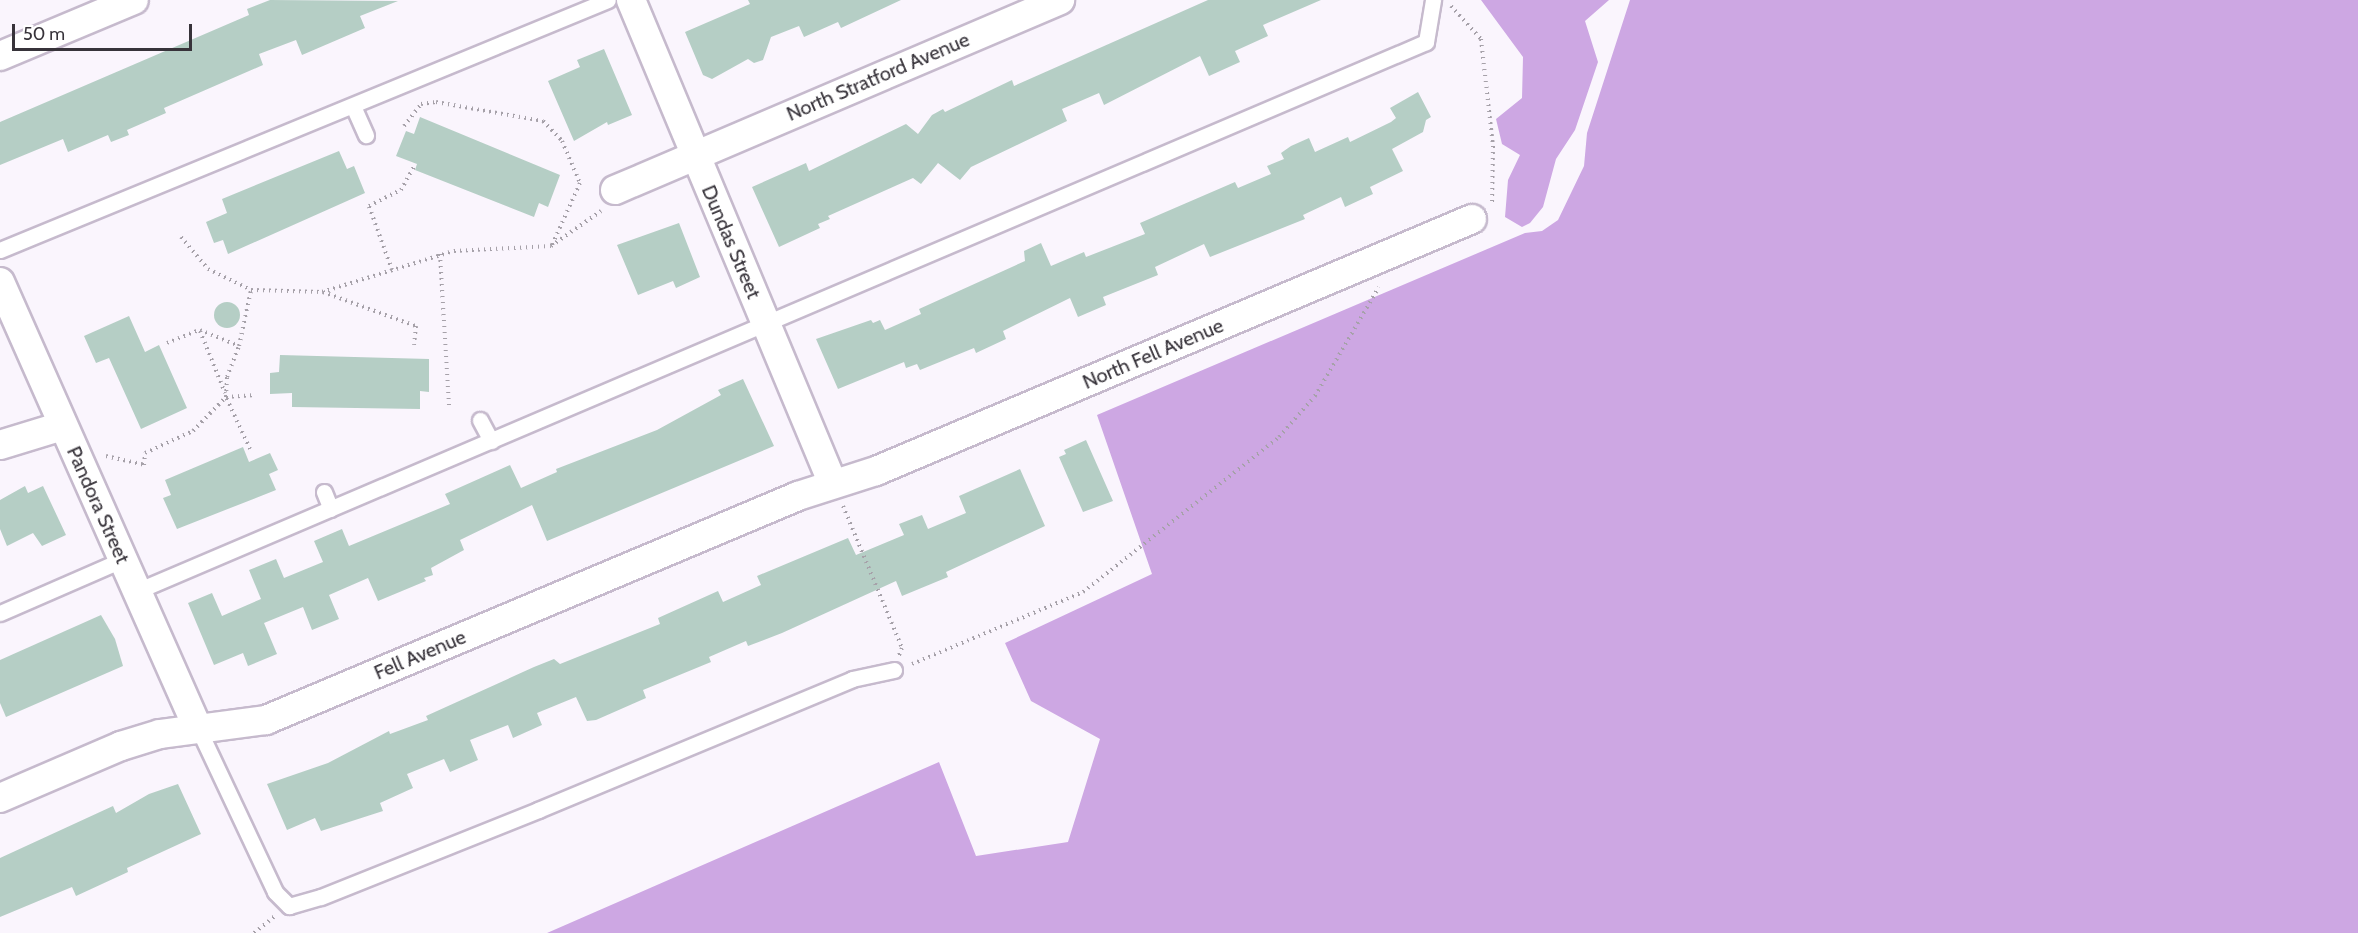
<!DOCTYPE html>
<html>
<head>
<meta charset="utf-8">
<style>
	body { margin:0 }
	#map { position:relative; width:2358px; height:933px; overflow:hidden; background:#faf5fd; font-family:Cabin,sans-serif }
	div>[style] { position:absolute }
	.forest>* { inset:0; background:#cda7e3 }
	.building>* { inset:0; background:#b5cec5 }
	.round { border-radius:50% }
	.path>* { height:4px; margin-top:-2px; transform-origin:0; background:repeating-linear-gradient(90deg,#a6a1a9 0 1.5px,transparent 0 6px) }
	.roads { filter:drop-shadow(2px 0 #c6bacd) drop-shadow(-2px 0 #c6bacd) drop-shadow(0 2px #c6bacd) drop-shadow(0 -2px #c6bacd) }
	.service>* { height:15px; margin:-7.5px; padding:0 7.5px; transform-origin:7.5px; border-radius:7.5px; background:#fff }
	.minor>* { height:28px; margin:-14px; padding:0 14px; transform-origin:14px; border-radius:14px; background:#fff }
	span { translate:-50% -50%; white-space:nowrap; text-align:center; line-height:1.15; -webkit-text-stroke:4.5px #fff; paint-order:stroke }
	.street-label { font-size:20px; color:#37333a }
	.scale { position:absolute; left:12px; top:24px; width:180px; height:27px; box-sizing:border-box; border:3px solid #37333a; border-top:0; padding-left:8px; font-size:18px; line-height:21px; white-space:nowrap; color:#37333a; -webkit-text-stroke:4px #fff; paint-order:stroke }
</style>
</head>
<body>
<div id="map">
	<div class="forest">
		<i style="clip-path:polygon(1481px 0,1609px 0,1585px 21px,1598px 62px,1575px 130px,1556px 159px,1543px 207px,1530px 223px,1522px 227px,1505px 217px,1508px 180px,1520px 155px,1502px 144px,1496px 119px,1522px 98px,1523px 57px)"></i>
		<i style="clip-path:polygon(1630px 0,2358px 0,2358px 933px,547px 933px,939px 762px,976px 856px,1068px 842px,1100px 739px,1031px 701px,1005px 643px,1152px 574px,1097px 415px,1525px 233px,1542px 231px,1558px 220px,1584px 166px,1587px 133px)"></i>
	</div>
	<div class="building">
		<i style="clip-path:polygon(270px 0,398px 1px,360px 16px,365px 28px,302px 55px,296px 40px,259px 54px,263px 65px,164px 108px,166px 113px,127px 130px,129px 135px,111px 142px,108px 135px,68px 152px,63px 139px,0 165px,0 122px,249px 15px,247px 9px)"></i>
		<i style="clip-path:polygon(748px 0,901px 0,841px 28px,838px 22px,804px 37px,799px 26px,771px 37px,763px 60px,754px 63px,748px 59px,712px 79px,703px 75px,685px 32px,750px 4px)"></i>
		<i style="clip-path:polygon(1208px 0,1321px 0,1263px 25px,1268px 36px,1235px 51px,1240px 62px,1209px 76px,1200px 56px,1104px 105px,1099px 93px,1062px 109px,1067px 121px,971px 167px,960px 180px,938px 163px,921px 184px,913px 178px,828px 216px,830px 219px,818px 224px,820px 228px,779px 247px,752px 187px,806px 163px,809px 171px,906px 124px,918px 134px,932px 115px,943px 109px,945px 112px,1012px 80px,1014px 86px)"></i>
		<i style="clip-path:polygon(604px 49px,632px 115px,608px 125px,607px 122px,574px 141px,548px 81px,580px 67px,577px 60px)"></i>
		<i style="clip-path:polygon(1418px 92px,1431px 117px,1426px 120px,1423px 132px,1392px 149px,1403px 171px,1370px 187px,1373px 194px,1345px 207px,1341px 197px,1303px 215px,1305px 219px,1210px 257px,1204px 244px,1155px 267px,1158px 275px,1103px 297px,1106px 305px,1078px 317px,1070px 298px,1003px 331px,1006px 339px,976px 353px,974px 348px,920px 370px,917px 364px,906px 368px,904px 362px,838px 389px,816px 339px,871px 320px,873px 323px,880px 320px,885px 330px,921px 314px,919px 309px,1025px 261px,1024px 251px,1041px 243px,1051px 266px,1084px 252px,1086px 257px,1145px 234px,1140px 223px,1235px 182px,1238px 188px,1271px 174px,1267px 166px,1284px 159px,1281px 153px,1291px 146px,1309px 138px,1315px 152px,1348px 137px,1350px 142px,1391px 122px,1396px 118px,1390px 108px)"></i>
		<i style="clip-path:polygon(420px 117px,560px 175px,548px 207px,539px 203px,534px 217px,415px 170px,417px 164px,396px 156px,406px 131px,414px 134px)"></i>
		<i style="clip-path:polygon(339px 151px,347px 169px,354px 166px,365px 193px,228px 254px,223px 240px,214px 243px,206px 222px,227px 213px,222px 199px)"></i>
		<i style="clip-path:polygon(679px 223px,700px 277px,676px 288px,673px 281px,638px 295px,617px 245px)"></i>
		<i class="round" style="left:214px;top:302px;width:26px;height:26px"></i>
		<i style="clip-path:polygon(129px 316px,145px 352px,159px 345px,187px 408px,141px 429px,109px 358px,96px 363px,84px 336px)"></i>
		<i style="clip-path:polygon(280px 355px,429px 359px,429px 392px,420px 391px,420px 409px,292px 407px,292px 393px,270px 394px,270px 373px,279px 372px)"></i>
		<i style="clip-path:polygon(743px 379px,774px 446px,547px 541px,532px 505px,460px 540px,464px 550px,431px 568px,433px 575px,424px 578px,426px 581px,378px 601px,368px 578px,329px 595px,339px 619px,312px 630px,303px 607px,264px 623px,277px 654px,248px 666px,243px 653px,214px 665px,188px 603px,212px 593px,222px 616px,261px 599px,249px 570px,276px 559px,284px 578px,323px 562px,314px 541px,342px 529px,349px 546px,450px 504px,445px 494px,510px 465px,521px 488px,557px 472px,556px 469px,657px 430px,721px 395px,718px 390px)"></i>
		<i style="clip-path:polygon(1086px 440px,1113px 501px,1083px 512px,1059px 457px,1066px 454px,1064px 450px)"></i>
		<i style="clip-path:polygon(243px 447px,249px 462px,270px 453px,278px 470px,269px 474px,276px 490px,177px 529px,163px 498px,171px 495px,165px 480px)"></i>
		<i style="clip-path:polygon(1020px 469px,1045px 526px,946px 572px,948px 577px,902px 596px,896px 581px,782px 633px,748px 646px,746px 641px,709px 657px,711px 662px,643px 690px,646px 698px,596px 720px,587px 721px,576px 697px,537px 713px,542px 725px,513px 738px,508px 725px,470px 740px,478px 760px,450px 772px,444px 759px,407px 774px,413px 788px,380px 803px,383px 811px,321px 831px,315px 818px,287px 830px,267px 784px,328px 763px,389px 731px,390px 734px,428px 720px,426px 716px,534px 667px,554px 659px,560px 664px,660px 624px,658px 618px,718px 591px,723px 602px,761px 585px,757px 576px,848px 538px,856px 555px,904px 535px,899px 524px,922px 515px,928px 529px,966px 513px,959px 496px)"></i>
		<i style="clip-path:polygon(25px 486px,28px 493px,43px 486px,66px 535px,42px 546px,33px 533px,7px 546px,0 529px,0 500px)"></i>
		<i style="clip-path:polygon(101px 615px,115px 639px,123px 666px,6px 717px,0 703px,0 660px)"></i>
		<i style="clip-path:polygon(178px 784px,201px 834px,127px 868px,128px 872px,76px 896px,72px 887px,0 917px,0 858px,113px 806px,116px 813px,149px 794px)"></i>
	</div>
	<div class="path">
		<i style="left:1451px;top:6px;width:45px;rotate:47.7deg"></i>
		<i style="left:1481px;top:39px;width:108px;rotate:83.6deg"></i>
		<i style="left:1493px;top:146px;width:57px;rotate:91deg"></i>
		<i style="left:404px;top:126px;width:28px;rotate:-52deg"></i>
		<i style="left:421px;top:104px;width:15px;rotate:-8deg"></i>
		<i style="left:436px;top:102px;width:109px;rotate:10.1deg"></i>
		<i style="left:543px;top:121px;width:28px;rotate:46deg"></i>
		<i style="left:562px;top:141px;width:46px;rotate:66.8deg"></i>
		<i style="left:580px;top:183px;width:68px;rotate:114.3deg"></i>
		<i style="left:181px;top:237px;width:42px;rotate:49.8deg"></i>
		<i style="left:208px;top:269px;width:48px;rotate:26deg"></i>
		<i style="left:251px;top:290px;width:71px;rotate:1.6deg"></i>
		<i style="left:322px;top:292px;width:138px;rotate:-17.3deg"></i>
		<i style="left:454px;top:251px;width:97px;rotate:-3deg"></i>
		<i style="left:551px;top:246px;width:61px;rotate:-35deg"></i>
		<i style="left:440px;top:254px;width:152px;rotate:86.6deg"></i>
		<i style="left:392px;top:270px;width:68px;rotate:-109.8deg"></i>
		<i style="left:369px;top:206px;width:36px;rotate:-27deg"></i>
		<i style="left:401px;top:190px;width:26px;rotate:-61deg"></i>
		<i style="left:323px;top:292px;width:99px;rotate:20.1deg"></i>
		<i style="left:416px;top:326px;width:19px;rotate:96deg"></i>
		<i style="left:200px;top:331px;width:67px;rotate:68deg"></i>
		<i style="left:167px;top:343px;width:35px;rotate:-22deg"></i>
		<i style="left:200px;top:330px;width:42px;rotate:22.3deg"></i>
		<i style="left:250px;top:449px;width:57px;rotate:-114.8deg"></i>
		<i style="left:226px;top:397px;width:20px;rotate:-87deg"></i>
		<i style="left:227px;top:377px;width:33px;rotate:-69deg"></i>
		<i style="left:239px;top:346px;width:57px;rotate:-77.9deg"></i>
		<i style="left:106px;top:456px;width:39px;rotate:13deg"></i>
		<i style="left:144px;top:465px;width:12px;rotate:-85deg"></i>
		<i style="left:145px;top:453px;width:53px;rotate:-24.6deg"></i>
		<i style="left:193px;top:431px;width:47px;rotate:-45.9deg"></i>
		<i style="left:226px;top:397px;width:26px;rotate:-4deg"></i>
		<i style="left:843px;top:506px;width:154px;rotate:67.4deg"></i>
		<i style="left:902px;top:648px;width:8px;rotate:113deg"></i>
		<i style="left:912px;top:664px;width:186px;rotate:-22.8deg"></i>
		<i style="left:1083px;top:592px;width:250px;rotate:-38.3deg"></i>
		<i style="left:1279px;top:437px;width:55px;rotate:-48.7deg"></i>
		<i style="left:1315px;top:396px;width:126px;rotate:-59.6deg"></i>
		<i style="left:254px;top:933px;width:26px;rotate:-39deg"></i>
	</div>
	<div class="roads">
		<div class="service">
			<i style="left:353px;top:106px;width:32px;rotate:66deg"></i>
			<i style="left:0;top:250px;width:657px;rotate:-22.35deg"></i>
			<i style="left:480px;top:420px;width:24px;rotate:62deg"></i>
			<i style="left:324px;top:492px;width:18px;rotate:68deg"></i>
			<i style="left:137px;top:591px;width:1401px;rotate:-23.07deg"></i>
			<i style="left:1426px;top:42px;width:43px;rotate:-80.5deg"></i>
			<i style="left:0;top:613px;width:133px;rotate:-23.5deg"></i>
			<i style="left:198px;top:728px;width:181px;rotate:64.8deg"></i>
			<i style="left:275px;top:892px;width:20px;rotate:45deg"></i>
			<i style="left:289px;top:906px;width:33px;rotate:-16deg"></i>
			<i style="left:321px;top:897px;width:234px;rotate:-21.8deg"></i>
			<i style="left:538px;top:810px;width:340px;rotate:-22.6deg"></i>
			<i style="left:852px;top:679px;width:43px;rotate:-12.1deg"></i>
		</div>
		<div class="minor">
			<i style="left:631px;top:0;width:524px;rotate:67.35deg"></i>
			<i style="left:0;top:56px;width:145px;rotate:-22.7deg"></i>
			<i style="left:615px;top:190px;width:484px;rotate:-23.1deg"></i>
			<i style="left:0;top:282px;width:488px;rotate:66.1deg"></i>
			<i style="left:0;top:445px;width:65px;rotate:-17deg"></i>
			<i style="left:0;top:798px;width:132px;rotate:-23.3deg"></i>
			<i style="left:121px;top:746px;width:41px;rotate:-17.1deg"></i>
			<i style="left:160px;top:734px;width:107px;rotate:-7.5deg"></i>
			<i style="left:266px;top:720px;width:577px;rotate:-22.83deg"></i>
			<i style="left:798px;top:496px;width:82px;rotate:-17.8deg"></i>
			<i style="left:876px;top:471px;width:647px;rotate:-22.92deg"></i>
		</div>
	</div>
	<div class="street-label">
		<span style="left:878px;top:77px;rotate:-23deg">North Stratford Avenue</span>
		<span style="left:731px;top:242px;rotate:67deg">Dundas Street</span>
		<span style="left:1153px;top:354px;rotate:-23deg">North Fell Avenue</span>
		<span style="left:98px;top:505px;rotate:66deg">Pandora Street</span>
		<span style="left:420px;top:655px;rotate:-23deg">Fell Avenue</span>
	</div>
	<div class="scale">50 m</div>
</div>
</body>
</html>
